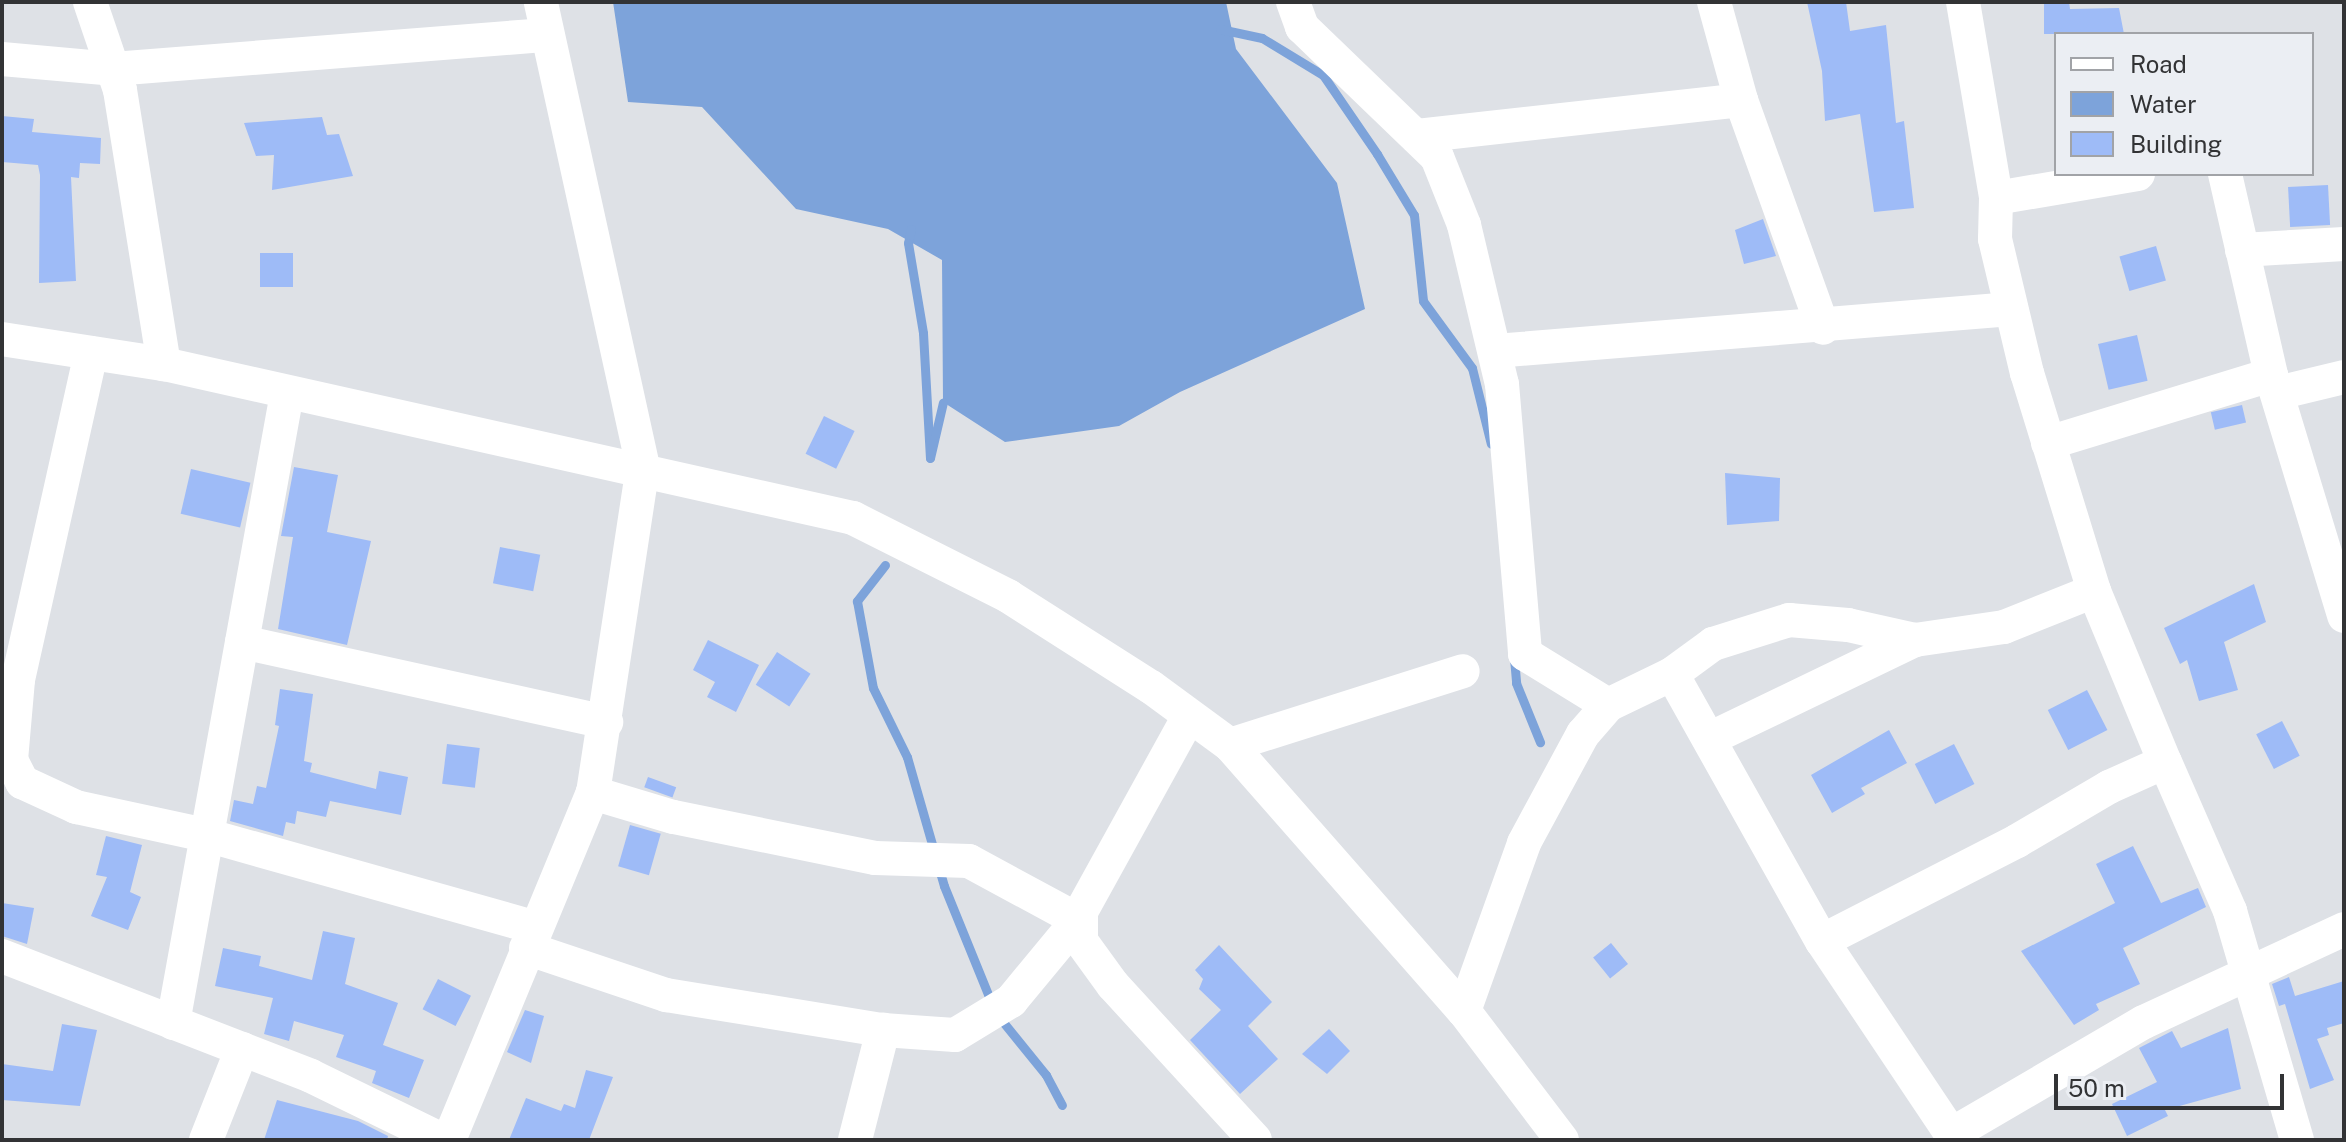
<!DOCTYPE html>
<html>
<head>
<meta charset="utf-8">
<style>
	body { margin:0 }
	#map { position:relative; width:2346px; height:1142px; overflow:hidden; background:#dee1e6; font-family:"Public Sans",sans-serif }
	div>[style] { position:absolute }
	.water>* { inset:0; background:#7da3da }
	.stream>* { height:9px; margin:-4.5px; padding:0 4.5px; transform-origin:4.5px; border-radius:4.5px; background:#7da3da }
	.building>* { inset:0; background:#9ebbf7; transform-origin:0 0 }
	.minor>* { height:34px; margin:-17px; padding:0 17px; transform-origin:17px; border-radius:17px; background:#fff }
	span { translate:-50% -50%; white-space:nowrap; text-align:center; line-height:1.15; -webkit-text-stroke:6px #ebeef3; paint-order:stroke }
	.frame { position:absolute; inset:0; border:4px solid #323335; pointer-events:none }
	.legend { position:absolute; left:2054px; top:32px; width:260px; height:144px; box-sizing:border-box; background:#ebeef3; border:2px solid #a1a3a7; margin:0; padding:10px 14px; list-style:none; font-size:24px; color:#323335 }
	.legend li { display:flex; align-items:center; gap:16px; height:40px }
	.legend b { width:40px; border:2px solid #a1a3a7 }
	.scale { position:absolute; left:2054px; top:1074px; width:230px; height:36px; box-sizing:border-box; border:4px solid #323335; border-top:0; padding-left:10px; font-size:24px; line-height:28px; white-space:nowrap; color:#323335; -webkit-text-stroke:6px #ebeef3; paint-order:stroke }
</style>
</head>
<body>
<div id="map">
	<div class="water">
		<i style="clip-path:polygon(613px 2px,1226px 2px,1236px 49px,1337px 183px,1365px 309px,1180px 392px,1119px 426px,1005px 442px,943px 402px,942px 260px,888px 229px,796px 209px,702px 107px,628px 102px)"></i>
	</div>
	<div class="stream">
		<i style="left:1220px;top:29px;width:43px;rotate:12.1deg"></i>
		<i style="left:1262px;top:38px;width:71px;rotate:31.2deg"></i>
		<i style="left:1323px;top:75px;width:96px;rotate:55.6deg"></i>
		<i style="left:1377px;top:154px;width:71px;rotate:58.8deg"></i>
		<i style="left:1414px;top:215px;width:86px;rotate:84deg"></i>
		<i style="left:1423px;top:301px;width:83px;rotate:53.8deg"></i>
		<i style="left:1472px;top:368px;width:78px;rotate:76deg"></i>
		<i style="left:911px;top:229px;width:14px;rotate:102deg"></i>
		<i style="left:908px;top:243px;width:91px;rotate:80.5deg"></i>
		<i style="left:923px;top:333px;width:125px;rotate:86.8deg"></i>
		<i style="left:930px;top:458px;width:57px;rotate:-76.9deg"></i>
		<i style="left:885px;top:565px;width:46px;rotate:127.9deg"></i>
		<i style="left:857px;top:601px;width:88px;rotate:79.6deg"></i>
		<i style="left:873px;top:688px;width:77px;rotate:63.8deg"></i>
		<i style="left:907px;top:757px;width:134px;rotate:74deg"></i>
		<i style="left:944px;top:886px;width:127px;rotate:67.9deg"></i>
		<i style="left:1514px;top:658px;width:25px;rotate:85deg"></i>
		<i style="left:1516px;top:683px;width:64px;rotate:67.9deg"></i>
		<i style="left:999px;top:1017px;width:75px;rotate:51deg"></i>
		<i style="left:1046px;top:1075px;width:34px;rotate:62deg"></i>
	</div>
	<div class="building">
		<i style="clip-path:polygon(1807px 2px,1846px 2px,1850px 31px,1886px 25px,1896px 123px,1904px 121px,1914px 208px,1874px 212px,1860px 114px,1825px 121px,1822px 71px)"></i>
		<i style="clip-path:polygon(2044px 2px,2069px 2px,2070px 9px,2119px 8px,2124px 34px,2044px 34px)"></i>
		<i style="clip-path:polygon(2px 116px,34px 119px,32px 132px,101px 138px,100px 164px,80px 163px,79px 178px,71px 177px,76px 281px,39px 283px,40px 175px,38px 165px,2px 162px)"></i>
		<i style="clip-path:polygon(322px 117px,327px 135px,339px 134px,353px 176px,272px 190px,274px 155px,256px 156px,244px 123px)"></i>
		<i style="left:2328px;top:185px;width:40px;height:40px;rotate:87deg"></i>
		<i style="clip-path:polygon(1763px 219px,1776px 256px,1744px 264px,1735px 230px)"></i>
		<i style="left:2156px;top:246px;width:36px;height:38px;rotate:74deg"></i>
		<i style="left:260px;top:253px;width:33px;height:34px"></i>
		<i style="left:2137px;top:335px;width:47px;height:40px;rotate:77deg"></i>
		<i style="left:2242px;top:405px;width:18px;height:32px;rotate:77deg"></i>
		<i style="left:824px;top:416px;width:34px;height:42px;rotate:26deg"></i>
		<i style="clip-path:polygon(294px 467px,338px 475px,327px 532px,371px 541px,347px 645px,278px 629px,293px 537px,281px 536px)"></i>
		<i style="left:191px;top:469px;width:61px;height:46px;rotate:13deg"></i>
		<i style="clip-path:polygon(1725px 473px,1780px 478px,1779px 521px,1727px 525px)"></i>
		<i style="left:500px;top:547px;width:41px;height:37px;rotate:11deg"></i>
		<i style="clip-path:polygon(2254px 584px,2266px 622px,2224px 642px,2238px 690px,2199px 701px,2187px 660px,2180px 664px,2164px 628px)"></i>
		<i style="clip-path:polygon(708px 640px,759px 665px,736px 712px,707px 697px,715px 682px,693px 670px)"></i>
		<i style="left:777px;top:652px;width:40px;height:39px;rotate:33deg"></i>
		<i style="clip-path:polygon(280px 689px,313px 694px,304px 761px,312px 763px,310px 772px,376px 789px,379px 771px,408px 777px,401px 815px,330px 801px,326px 817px,297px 811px,295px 824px,286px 822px,283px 836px,230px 821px,234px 800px,253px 804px,257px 786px,266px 788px,279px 726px,275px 725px)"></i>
		<i style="left:2087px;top:690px;width:45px;height:44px;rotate:63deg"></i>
		<i style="left:2282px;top:721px;width:39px;height:29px;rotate:63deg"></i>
		<i style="clip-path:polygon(1889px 730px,1907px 763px,1861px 788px,1865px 794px,1832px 813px,1811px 775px)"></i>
		<i style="left:447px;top:744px;width:33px;height:40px;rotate:7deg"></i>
		<i style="left:1954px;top:744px;width:45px;height:44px;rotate:63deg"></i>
		<i style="left:648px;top:777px;width:30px;height:11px;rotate:20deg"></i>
		<i style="left:630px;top:825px;width:32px;height:43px;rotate:16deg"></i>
		<i style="clip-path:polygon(106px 836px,142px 845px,130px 892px,141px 897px,128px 930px,91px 916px,107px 877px,96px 875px)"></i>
		<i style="clip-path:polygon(2133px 846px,2161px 903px,2198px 888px,2206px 907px,2123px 948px,2140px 984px,2096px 1004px,2099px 1010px,2074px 1025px,2021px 951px,2115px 903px,2096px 864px)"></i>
		<i style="clip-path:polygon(2px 903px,34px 908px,27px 944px,2px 936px)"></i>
		<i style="clip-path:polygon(323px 931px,355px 938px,345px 984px,398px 1003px,383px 1045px,424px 1060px,409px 1098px,372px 1083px,376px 1071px,336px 1057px,344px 1035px,294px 1021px,289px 1041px,264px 1034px,273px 998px,215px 986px,223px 948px,261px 956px,259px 966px,312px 980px)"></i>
		<i style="left:1611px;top:943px;width:27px;height:23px;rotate:51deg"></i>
		<i style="clip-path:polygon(1219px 945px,1272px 1002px,1248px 1026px,1278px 1059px,1240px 1094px,1190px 1040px,1221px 1010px,1199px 989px,1203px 979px,1195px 970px)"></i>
		<i style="clip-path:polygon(2289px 977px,2295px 996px,2344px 981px,2344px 1023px,2327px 1028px,2329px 1035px,2317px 1039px,2334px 1080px,2310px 1089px,2285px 1004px,2279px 1006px,2272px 984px)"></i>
		<i style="left:438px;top:979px;width:37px;height:34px;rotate:27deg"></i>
		<i style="clip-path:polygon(525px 1010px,544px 1016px,531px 1063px,507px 1052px)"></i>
		<i style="clip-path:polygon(62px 1024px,97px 1030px,80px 1106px,2px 1100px,2px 1064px,53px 1071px)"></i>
		<i style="clip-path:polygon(2228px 1028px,2241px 1089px,2165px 1110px,2168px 1116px,2127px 1136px,2112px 1104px,2157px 1082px,2139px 1048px,2172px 1031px,2181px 1048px)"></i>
		<i style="clip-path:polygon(1329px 1029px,1350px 1051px,1327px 1074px,1302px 1054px)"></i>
		<i style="clip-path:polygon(586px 1070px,613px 1077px,589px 1140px,509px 1140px,526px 1098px,561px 1111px,564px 1104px,575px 1108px)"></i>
		<i style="clip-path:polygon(277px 1100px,358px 1121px,388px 1136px,387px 1140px,264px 1140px)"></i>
	</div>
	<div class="minor">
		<i style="left:90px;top:2px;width:93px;rotate:71.2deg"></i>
		<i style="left:120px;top:90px;width:278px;rotate:80.9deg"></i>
		<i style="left:1293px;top:2px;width:27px;rotate:70deg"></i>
		<i style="left:1302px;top:27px;width:187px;rotate:43.9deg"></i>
		<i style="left:1437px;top:157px;width:73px;rotate:68.3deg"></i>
		<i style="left:1464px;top:225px;width:163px;rotate:76.6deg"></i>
		<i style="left:1502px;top:384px;width:271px;rotate:85.1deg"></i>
		<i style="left:1525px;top:654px;width:97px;rotate:31.6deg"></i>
		<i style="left:1714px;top:2px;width:102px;rotate:74.6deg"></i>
		<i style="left:1741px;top:100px;width:242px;rotate:70.2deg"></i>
		<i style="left:1963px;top:2px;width:199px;rotate:80.4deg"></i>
		<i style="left:1996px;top:198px;width:41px;rotate:91.4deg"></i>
		<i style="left:1995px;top:239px;width:138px;rotate:76.6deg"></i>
		<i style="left:2027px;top:373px;width:228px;rotate:72.9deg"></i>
		<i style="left:2094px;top:591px;width:185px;rotate:67.5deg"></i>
		<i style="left:2px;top:59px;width:111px;rotate:5.1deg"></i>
		<i style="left:113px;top:69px;width:432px;rotate:-4.5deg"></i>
		<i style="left:1417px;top:136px;width:326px;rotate:-6.3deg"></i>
		<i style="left:2225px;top:174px;width:206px;rotate:77.1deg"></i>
		<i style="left:2271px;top:375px;width:252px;rotate:73.1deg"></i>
		<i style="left:1996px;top:198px;width:144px;rotate:-9.6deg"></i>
		<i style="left:2242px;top:250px;width:102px;rotate:-3.4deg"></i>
		<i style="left:2px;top:339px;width:164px;rotate:8.8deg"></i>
		<i style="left:164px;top:364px;width:706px;rotate:12.6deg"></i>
		<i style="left:853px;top:518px;width:174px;rotate:26.7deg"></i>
		<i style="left:1008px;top:596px;width:169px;rotate:32.5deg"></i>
		<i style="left:1151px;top:687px;width:98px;rotate:36.3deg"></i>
		<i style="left:1230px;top:745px;width:354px;rotate:48.7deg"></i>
		<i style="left:1464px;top:1011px;width:162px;rotate:52.8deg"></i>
		<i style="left:1495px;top:351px;width:518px;rotate:-4.65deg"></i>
		<i style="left:91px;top:353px;width:335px;rotate:102.6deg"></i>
		<i style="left:18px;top:680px;width:80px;rotate:95deg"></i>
		<i style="left:11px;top:760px;width:25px;rotate:63deg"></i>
		<i style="left:22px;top:782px;width:60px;rotate:24.8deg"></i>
		<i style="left:76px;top:807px;width:133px;rotate:12.2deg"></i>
		<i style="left:206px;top:835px;width:340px;rotate:15.7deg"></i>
		<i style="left:2278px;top:393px;width:68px;rotate:-13.6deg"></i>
		<i style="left:2048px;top:443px;width:233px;rotate:-17deg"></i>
		<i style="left:242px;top:642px;width:373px;rotate:12.4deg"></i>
		<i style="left:1672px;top:674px;width:306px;rotate:60.7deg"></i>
		<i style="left:1822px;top:941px;width:239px;rotate:56.2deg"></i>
		<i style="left:1188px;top:718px;width:222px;rotate:118.9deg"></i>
		<i style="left:1081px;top:912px;width:29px;rotate:90deg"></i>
		<i style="left:1081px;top:941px;width:54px;rotate:54deg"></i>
		<i style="left:1113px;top:985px;width:210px;rotate:47.5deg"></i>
		<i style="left:1709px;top:739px;width:229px;rotate:-25.7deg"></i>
		<i style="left:1230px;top:745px;width:244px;rotate:-17.6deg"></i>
		<i style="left:1822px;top:941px;width:219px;rotate:-27.1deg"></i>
		<i style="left:2017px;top:841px;width:107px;rotate:-30.4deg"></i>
		<i style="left:2109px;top:787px;width:61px;rotate:-24.1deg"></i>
		<i style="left:2165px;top:762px;width:163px;rotate:66.4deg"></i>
		<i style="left:2230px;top:911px;width:239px;rotate:73.7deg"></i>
		<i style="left:526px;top:948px;width:148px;rotate:18.6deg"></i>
		<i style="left:666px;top:995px;width:220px;rotate:9.2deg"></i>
		<i style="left:883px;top:1030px;width:72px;rotate:4deg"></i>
		<i style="left:955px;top:1035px;width:66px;rotate:-31.3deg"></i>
		<i style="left:1011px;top:1001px;width:105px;rotate:-50.4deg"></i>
		<i style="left:1078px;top:920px;width:124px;rotate:-151.6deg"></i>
		<i style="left:969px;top:861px;width:94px;rotate:-178.2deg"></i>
		<i style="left:875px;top:858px;width:206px;rotate:-168.5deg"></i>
		<i style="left:673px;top:817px;width:84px;rotate:-163.3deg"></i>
		<i style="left:2px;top:956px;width:331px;rotate:21.2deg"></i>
		<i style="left:311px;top:1076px;width:146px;rotate:26deg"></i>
		<i style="left:1464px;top:1011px;width:178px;rotate:-70.3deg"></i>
		<i style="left:1524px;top:843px;width:124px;rotate:-61.6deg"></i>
		<i style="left:1583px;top:734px;width:38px;rotate:-49deg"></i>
		<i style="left:1608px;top:705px;width:71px;rotate:-25.8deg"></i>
		<i style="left:1672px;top:674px;width:51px;rotate:-36.2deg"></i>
		<i style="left:1713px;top:644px;width:80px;rotate:-17.5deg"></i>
		<i style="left:1789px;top:620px;width:59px;rotate:4.8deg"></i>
		<i style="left:1848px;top:625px;width:69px;rotate:12.6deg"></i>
		<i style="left:1915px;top:640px;width:90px;rotate:-8.3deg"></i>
		<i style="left:2004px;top:627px;width:97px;rotate:-21.8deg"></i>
		<i style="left:173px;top:1023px;width:640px;rotate:-79.74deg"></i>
		<i style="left:1952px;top:1134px;width:222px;rotate:-30.3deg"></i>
		<i style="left:2144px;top:1022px;width:221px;rotate:-24.9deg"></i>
		<i style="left:206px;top:1140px;width:98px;rotate:-68.4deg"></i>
		<i style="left:449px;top:1140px;width:376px;rotate:-67.5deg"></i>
		<i style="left:593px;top:793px;width:330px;rotate:-81.3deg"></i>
		<i style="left:643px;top:467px;width:476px;rotate:-102.4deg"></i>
		<i style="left:855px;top:1140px;width:114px;rotate:-75.7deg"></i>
	</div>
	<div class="frame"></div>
	<ul class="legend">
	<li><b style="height:10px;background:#fff"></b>Road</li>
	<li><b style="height:22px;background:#7da3da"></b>Water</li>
	<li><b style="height:22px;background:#9ebbf7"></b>Building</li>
	</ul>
	<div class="scale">50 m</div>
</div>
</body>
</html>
